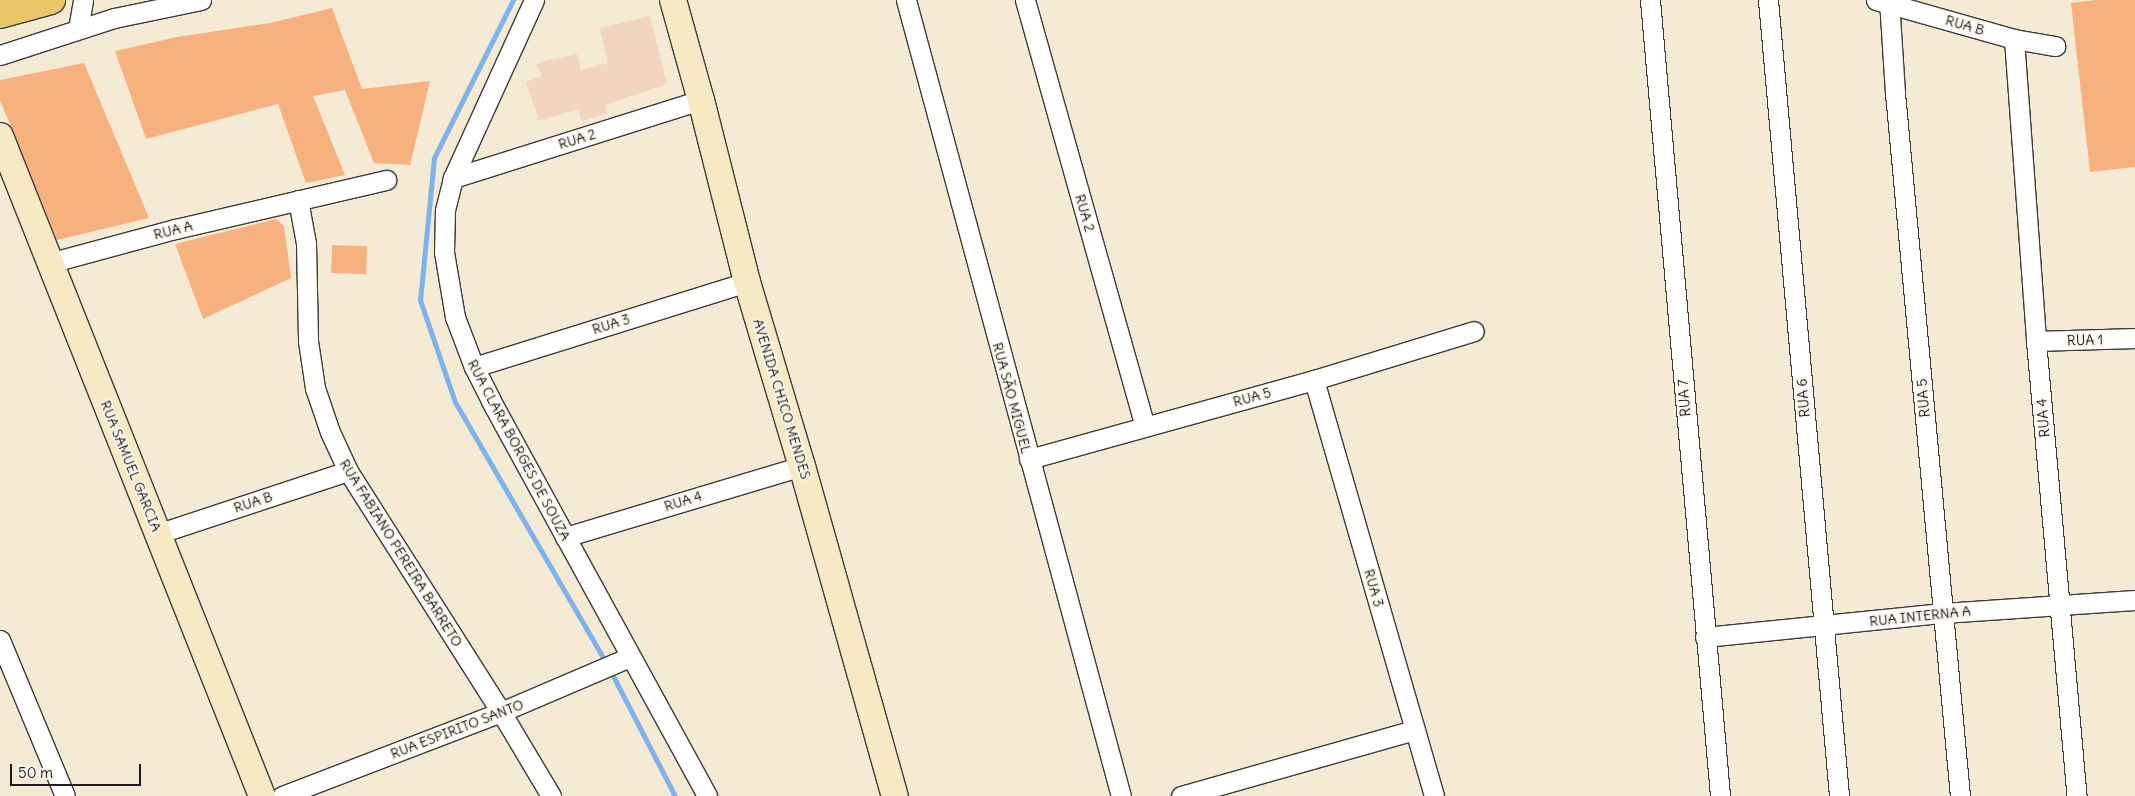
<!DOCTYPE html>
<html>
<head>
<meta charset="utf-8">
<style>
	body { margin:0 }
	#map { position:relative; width:2135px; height:796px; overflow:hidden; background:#f5ebd5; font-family:Delius,sans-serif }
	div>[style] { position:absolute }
	.built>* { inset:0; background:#f3d4bf }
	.stream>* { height:5px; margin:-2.5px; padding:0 2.5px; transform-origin:2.5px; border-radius:2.5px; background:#7db2eb }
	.building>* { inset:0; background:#f7b17e; transform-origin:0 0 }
	.roads { filter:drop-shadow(1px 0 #3d3b38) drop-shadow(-1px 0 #3d3b38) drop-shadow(0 1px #3d3b38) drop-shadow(0 -1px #3d3b38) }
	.street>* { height:19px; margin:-9.5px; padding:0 9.5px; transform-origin:9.5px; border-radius:9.5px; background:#fff }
	.secondary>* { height:26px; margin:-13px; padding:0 13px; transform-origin:13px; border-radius:13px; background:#f6e9c3 }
	.highway>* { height:28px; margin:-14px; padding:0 14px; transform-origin:14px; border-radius:14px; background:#e9c769 }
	span { translate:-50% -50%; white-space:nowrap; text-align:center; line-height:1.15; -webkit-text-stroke:4px #fbf7ec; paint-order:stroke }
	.street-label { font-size:14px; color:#1c1c1c }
	.scale { position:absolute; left:10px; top:764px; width:131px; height:22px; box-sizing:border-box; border:2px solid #1c1c1c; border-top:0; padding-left:6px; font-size:15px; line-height:18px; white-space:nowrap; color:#1c1c1c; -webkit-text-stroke:4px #fbf7ec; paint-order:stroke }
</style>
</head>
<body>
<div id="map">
	<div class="built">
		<i style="clip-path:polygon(650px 16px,667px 84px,605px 105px,607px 114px,582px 121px,578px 110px,539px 120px,526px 82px,542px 76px,536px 63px,577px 54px,581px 70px,608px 63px,600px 28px)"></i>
	</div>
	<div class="stream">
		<i style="left:513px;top:0;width:177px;rotate:116.6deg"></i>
		<i style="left:434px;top:158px;width:143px;rotate:95.6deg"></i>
		<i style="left:420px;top:300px;width:108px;rotate:71.1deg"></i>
		<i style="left:455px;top:402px;width:301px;rotate:59.9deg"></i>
		<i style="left:610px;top:670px;width:142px;rotate:62.7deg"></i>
	</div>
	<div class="building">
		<i style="clip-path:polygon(2096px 0,2135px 0,2135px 167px,2090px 172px,2071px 3px)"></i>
		<i style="clip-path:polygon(332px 8px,362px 89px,430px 81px,410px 165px,374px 163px,345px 90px,313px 96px,345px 175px,306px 183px,278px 104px,146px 139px,115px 51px,177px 37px,270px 23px)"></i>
		<i style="clip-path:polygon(84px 63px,149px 218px,57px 240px,0 100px,0 80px)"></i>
		<i style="clip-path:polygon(276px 219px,284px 226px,291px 278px,203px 319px,175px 244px)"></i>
		<i style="left:332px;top:245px;width:35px;height:28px;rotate:2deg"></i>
	</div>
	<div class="roads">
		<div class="street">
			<i style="left:534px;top:0;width:196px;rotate:114.5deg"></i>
			<i style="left:453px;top:178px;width:34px;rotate:104deg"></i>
			<i style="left:445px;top:211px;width:41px;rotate:91.4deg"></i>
			<i style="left:444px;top:252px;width:66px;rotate:80.4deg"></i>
			<i style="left:455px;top:317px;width:53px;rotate:69.2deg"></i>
			<i style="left:474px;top:367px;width:38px;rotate:63deg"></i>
			<i style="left:491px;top:401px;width:450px;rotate:61.3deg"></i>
			<i style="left:906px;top:0;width:825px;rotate:74.89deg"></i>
			<i style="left:1025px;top:0;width:443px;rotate:74.3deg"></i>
			<i style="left:1650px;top:0;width:799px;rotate:84.97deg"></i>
			<i style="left:1768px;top:0;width:799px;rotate:84.9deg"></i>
			<i style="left:1876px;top:0;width:143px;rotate:15.8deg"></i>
			<i style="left:2014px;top:39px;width:42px;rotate:9.7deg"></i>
			<i style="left:1889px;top:0;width:93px;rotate:86.3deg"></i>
			<i style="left:1895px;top:93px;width:706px;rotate:84.72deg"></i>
			<i style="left:78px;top:29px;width:29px;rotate:-80deg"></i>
			<i style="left:2014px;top:39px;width:303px;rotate:85.8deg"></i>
			<i style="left:2036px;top:341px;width:457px;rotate:84.9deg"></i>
			<i style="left:0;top:55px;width:120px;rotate:-18deg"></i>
			<i style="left:114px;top:18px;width:89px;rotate:-11.7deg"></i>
			<i style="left:453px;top:178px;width:260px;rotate:-17.5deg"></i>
			<i style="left:298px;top:200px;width:44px;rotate:79.5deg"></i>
			<i style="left:306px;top:243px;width:98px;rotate:88.8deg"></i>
			<i style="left:308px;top:341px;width:48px;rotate:81.5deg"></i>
			<i style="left:315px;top:388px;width:46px;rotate:71.2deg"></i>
			<i style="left:330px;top:432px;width:43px;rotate:65.2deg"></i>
			<i style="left:348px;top:471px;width:285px;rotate:57.6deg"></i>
			<i style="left:501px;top:712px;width:98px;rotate:59.2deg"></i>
			<i style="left:49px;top:263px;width:131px;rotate:-15.1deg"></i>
			<i style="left:175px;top:229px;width:217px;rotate:-13.1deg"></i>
			<i style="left:2036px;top:341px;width:99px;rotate:-1.7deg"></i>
			<i style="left:474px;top:367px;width:286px;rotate:-17.3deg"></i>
			<i style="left:1314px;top:380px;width:433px;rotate:73.9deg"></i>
			<i style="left:1029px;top:459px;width:296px;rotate:-15.5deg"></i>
			<i style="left:1314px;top:380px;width:167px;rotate:-17deg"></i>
			<i style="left:157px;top:534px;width:201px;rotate:-18.3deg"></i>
			<i style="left:565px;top:537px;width:247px;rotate:-16.7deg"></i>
			<i style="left:1705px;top:637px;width:239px;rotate:-5.8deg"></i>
			<i style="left:1943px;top:613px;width:192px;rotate:-3.9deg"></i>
			<i style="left:0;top:640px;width:169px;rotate:67.4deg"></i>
			<i style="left:282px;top:796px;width:235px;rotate:-21deg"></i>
			<i style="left:501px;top:712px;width:140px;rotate:-23.1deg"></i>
			<i style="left:1181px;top:796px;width:243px;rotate:-15.8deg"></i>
		</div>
		<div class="secondary">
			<i style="left:673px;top:0;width:104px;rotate:74.4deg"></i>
			<i style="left:701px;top:100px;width:188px;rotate:75.8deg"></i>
			<i style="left:747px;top:282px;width:192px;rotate:73.4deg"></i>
			<i style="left:802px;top:466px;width:343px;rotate:74.3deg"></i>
			<i style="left:0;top:136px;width:710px;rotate:68.35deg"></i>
		</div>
		<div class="highway">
			<i style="left:0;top:14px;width:53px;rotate:-15.4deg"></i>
		</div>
	</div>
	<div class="street-label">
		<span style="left:1965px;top:25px;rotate:16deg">RUA B</span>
		<span style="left:577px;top:139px;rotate:-17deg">RUA 2</span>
		<span style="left:1085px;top:213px;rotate:74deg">RUA 2</span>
		<span style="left:173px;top:230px;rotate:-14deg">RUA A</span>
		<span style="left:611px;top:324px;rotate:-17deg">RUA 3</span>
		<span style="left:2085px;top:340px;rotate:-2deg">RUA 1</span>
		<span style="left:1252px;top:397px;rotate:-15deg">RUA 5</span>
		<span style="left:1012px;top:398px;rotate:75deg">RUA SÃO MIGUEL</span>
		<span style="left:1684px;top:398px;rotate:-95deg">RUA 7</span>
		<span style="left:1803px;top:398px;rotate:-95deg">RUA 6</span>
		<span style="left:1923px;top:398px;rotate:-95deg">RUA 5</span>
		<span style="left:782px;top:399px;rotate:73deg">AVENIDA CHICO MENDES</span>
		<span style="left:2043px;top:418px;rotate:-95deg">RUA 4</span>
		<span style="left:519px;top:450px;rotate:62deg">RUA CLARA BORGES DE SOUZA</span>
		<span style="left:131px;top:466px;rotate:68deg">RUA SAMUEL GARCIA</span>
		<span style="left:683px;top:501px;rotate:-17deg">RUA 4</span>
		<span style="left:253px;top:502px;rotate:-18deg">RUA B</span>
		<span style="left:401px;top:553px;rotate:58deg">RUA FABIANO PEREIRA BARRETO</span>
		<span style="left:1374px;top:588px;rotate:74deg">RUA 3</span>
		<span style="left:1920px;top:616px;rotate:-6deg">RUA INTERNA A</span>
		<span style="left:457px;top:729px;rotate:-21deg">RUA ESPIRITO SANTO</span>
	</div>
	<div class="scale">50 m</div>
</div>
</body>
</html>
